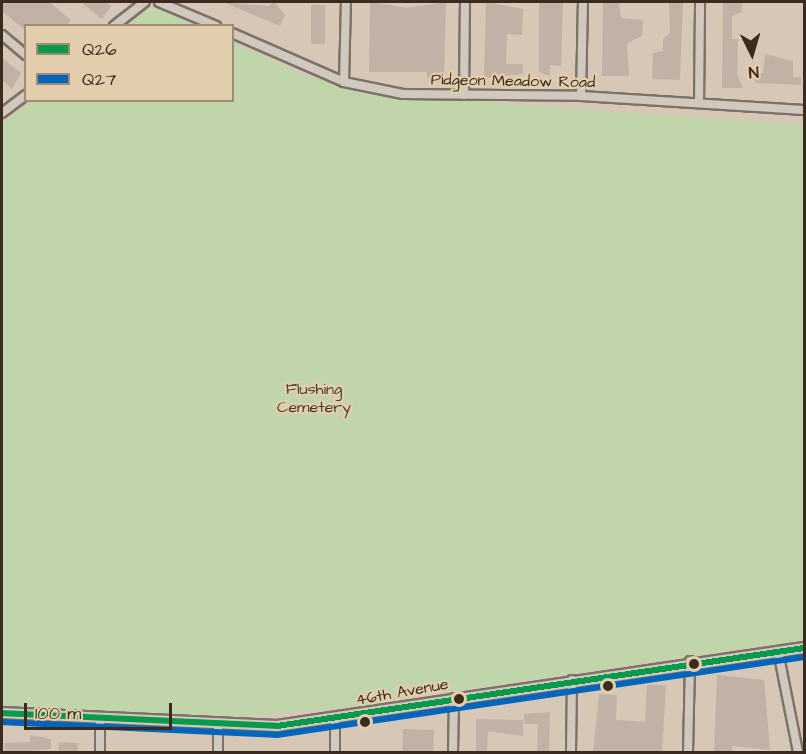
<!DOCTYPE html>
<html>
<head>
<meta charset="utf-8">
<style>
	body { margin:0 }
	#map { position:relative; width:806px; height:754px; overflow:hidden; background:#d6c7b6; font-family:"Architects Daughter",sans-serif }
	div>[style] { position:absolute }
	.green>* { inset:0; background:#c1d5aa }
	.building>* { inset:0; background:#c2b1a5; transform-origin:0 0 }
	.roads { filter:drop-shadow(2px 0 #7c7267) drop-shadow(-2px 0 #7c7267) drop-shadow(0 2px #7c7267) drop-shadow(0 -2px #7c7267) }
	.minor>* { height:8px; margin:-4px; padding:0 4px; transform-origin:4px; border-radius:4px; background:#d1c9bd }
	.tertiary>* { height:10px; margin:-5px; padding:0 5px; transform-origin:5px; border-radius:5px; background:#d1c9bd }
	.bus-1>* { height:6px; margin:-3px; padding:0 3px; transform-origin:3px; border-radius:3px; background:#069a4c }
	.bus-2>* { height:6px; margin:-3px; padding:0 3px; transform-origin:3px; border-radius:3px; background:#0065bd }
	.dots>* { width:16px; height:16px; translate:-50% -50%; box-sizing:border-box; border:3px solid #e2ceac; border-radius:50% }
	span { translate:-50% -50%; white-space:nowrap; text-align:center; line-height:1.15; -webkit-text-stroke:4.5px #e2ceac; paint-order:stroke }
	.street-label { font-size:16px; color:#3b2a1e }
	.park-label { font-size:16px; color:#473c2b }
	.frame { position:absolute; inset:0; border:3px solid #3b2a1e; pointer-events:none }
	.legend { position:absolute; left:24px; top:24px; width:210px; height:78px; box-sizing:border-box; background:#e2ceac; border:2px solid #9f8c73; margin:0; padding:8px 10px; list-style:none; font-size:18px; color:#3b2a1e }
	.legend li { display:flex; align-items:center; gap:12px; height:30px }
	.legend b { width:30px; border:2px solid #9f8c73 }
	.north { position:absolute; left:722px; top:24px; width:60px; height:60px; -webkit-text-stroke:4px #e2ceac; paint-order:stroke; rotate:175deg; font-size:16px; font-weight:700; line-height:24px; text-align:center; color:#3b2a1e }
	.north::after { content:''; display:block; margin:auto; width:21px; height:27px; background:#3b2a1e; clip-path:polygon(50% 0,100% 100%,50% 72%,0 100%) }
	.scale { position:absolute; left:24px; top:703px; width:148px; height:27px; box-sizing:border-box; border:3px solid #3b2a1e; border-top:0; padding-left:8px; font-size:18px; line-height:21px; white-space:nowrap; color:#3b2a1e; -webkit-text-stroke:4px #e2ceac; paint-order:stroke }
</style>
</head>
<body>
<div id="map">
	<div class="green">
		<i style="clip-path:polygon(153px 6px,196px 25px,129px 25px)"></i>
		<i style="clip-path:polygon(233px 42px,303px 75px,365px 94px,804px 125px,804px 640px,338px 708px,216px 719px,2px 706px,2px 125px,32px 101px,232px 100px)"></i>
	</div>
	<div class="building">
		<i style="clip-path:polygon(2px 2px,49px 2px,71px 20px,66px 26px,26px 26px,26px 31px,2px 11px)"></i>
		<i style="clip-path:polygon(81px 2px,106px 2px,111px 6px,102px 19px)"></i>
		<i style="clip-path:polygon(223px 2px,268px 6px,274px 2px,285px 15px,280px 26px)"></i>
		<i style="clip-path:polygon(370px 2px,407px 8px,446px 2px,444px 78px,427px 78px,427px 72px,369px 72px)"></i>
		<i style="clip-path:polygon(486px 2px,523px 9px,522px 35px,507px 34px,506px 64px,523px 64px,523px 74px,484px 78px)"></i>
		<i style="clip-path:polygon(539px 2px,563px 2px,561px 66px,550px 65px,550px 76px,539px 72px)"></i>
		<i style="clip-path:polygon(603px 2px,619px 2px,621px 18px,643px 20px,642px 36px,627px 43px,629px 76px,602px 76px)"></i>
		<i style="clip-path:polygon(669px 2px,683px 2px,680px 80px,652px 79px,653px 53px,663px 51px,663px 39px,670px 32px)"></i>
		<i style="clip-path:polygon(723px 2px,742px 3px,742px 12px,732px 16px,732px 39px,738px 39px,737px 75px,743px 88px,722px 88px)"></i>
		<i style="left:311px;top:5px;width:14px;height:39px"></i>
		<i style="clip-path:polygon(765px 54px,793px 61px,793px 77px,801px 77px,801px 85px,755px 83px,755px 73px,763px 73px)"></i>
		<i style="clip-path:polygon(2px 58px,21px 73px,12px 89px,2px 80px)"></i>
		<i style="clip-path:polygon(717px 675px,764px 680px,770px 750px,732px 746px,732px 753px,714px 753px)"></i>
		<i style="clip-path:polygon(647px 685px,666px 685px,662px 753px,593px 753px,599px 694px,617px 695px,616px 720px,645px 722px)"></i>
		<i style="clip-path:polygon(550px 712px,549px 753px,537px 753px,538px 724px,524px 724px,524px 714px)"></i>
		<i style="clip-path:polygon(476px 719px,523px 720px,523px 736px,488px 731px,487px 753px,476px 753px)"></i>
		<i style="left:434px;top:730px;width:23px;height:31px;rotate:92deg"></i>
		<i style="clip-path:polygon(30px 735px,51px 739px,51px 749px,5px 753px,4px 743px,30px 742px)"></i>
		<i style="left:59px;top:742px;width:19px;height:11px;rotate:3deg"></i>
	</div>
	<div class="roads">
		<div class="minor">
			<i style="left:159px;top:2px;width:62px;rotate:22.8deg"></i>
			<i style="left:114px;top:26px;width:39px;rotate:-38deg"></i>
			<i style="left:232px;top:33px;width:122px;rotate:23.6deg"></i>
			<i style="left:344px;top:82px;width:60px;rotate:11.5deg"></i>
			<i style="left:403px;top:94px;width:178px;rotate:0.6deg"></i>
			<i style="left:581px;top:96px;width:223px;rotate:3.6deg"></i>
			<i style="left:2px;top:35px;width:31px;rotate:40deg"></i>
			<i style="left:344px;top:82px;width:80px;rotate:-88.6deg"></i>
			<i style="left:464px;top:95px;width:93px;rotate:-89.4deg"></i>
			<i style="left:581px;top:96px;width:94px;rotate:-88.8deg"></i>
			<i style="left:699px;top:103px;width:101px;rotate:-89.4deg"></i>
			<i style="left:2px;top:113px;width:30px;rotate:-37deg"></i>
			<i style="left:778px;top:651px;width:103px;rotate:78.8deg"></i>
			<i style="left:100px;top:752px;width:33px;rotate:-90deg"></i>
			<i style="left:218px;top:752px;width:27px;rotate:-90deg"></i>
			<i style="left:335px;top:752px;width:33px;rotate:-90deg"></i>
			<i style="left:453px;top:752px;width:54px;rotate:-88.9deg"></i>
			<i style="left:571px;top:752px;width:72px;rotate:-89.2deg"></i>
			<i style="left:688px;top:752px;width:91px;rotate:-88.7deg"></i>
		</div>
		<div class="tertiary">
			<i style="left:2px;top:713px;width:275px;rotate:2.7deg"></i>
			<i style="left:277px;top:726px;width:533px;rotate:-8.42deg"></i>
		</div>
	</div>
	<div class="bus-1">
		<i style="left:2px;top:713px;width:275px;rotate:2.7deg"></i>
		<i style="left:277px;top:726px;width:533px;rotate:-8.42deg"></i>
	</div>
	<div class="bus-2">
		<i style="left:2px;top:722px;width:275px;rotate:2.7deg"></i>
		<i style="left:277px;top:735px;width:533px;rotate:-8.42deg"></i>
	</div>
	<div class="dots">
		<i style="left:694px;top:664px;background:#3b2a1e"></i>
		<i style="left:608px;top:686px;background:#3b2a1e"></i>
		<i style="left:459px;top:699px;background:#3b2a1e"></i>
		<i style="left:365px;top:722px;background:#3b2a1e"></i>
	</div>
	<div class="street-label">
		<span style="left:513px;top:81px;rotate:1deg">Pidgeon Meadow Road</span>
		<span style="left:402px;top:692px;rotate:-10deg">46th Avenue</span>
	</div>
	<div class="park-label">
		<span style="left:314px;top:398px">Flushing<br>Cemetery</span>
	</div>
	<div class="frame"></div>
	<ul class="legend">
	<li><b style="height:8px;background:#069a4c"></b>Q26</li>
	<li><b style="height:8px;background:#0065bd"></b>Q27</li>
	</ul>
	<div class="north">N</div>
	<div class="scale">100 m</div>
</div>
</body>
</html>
